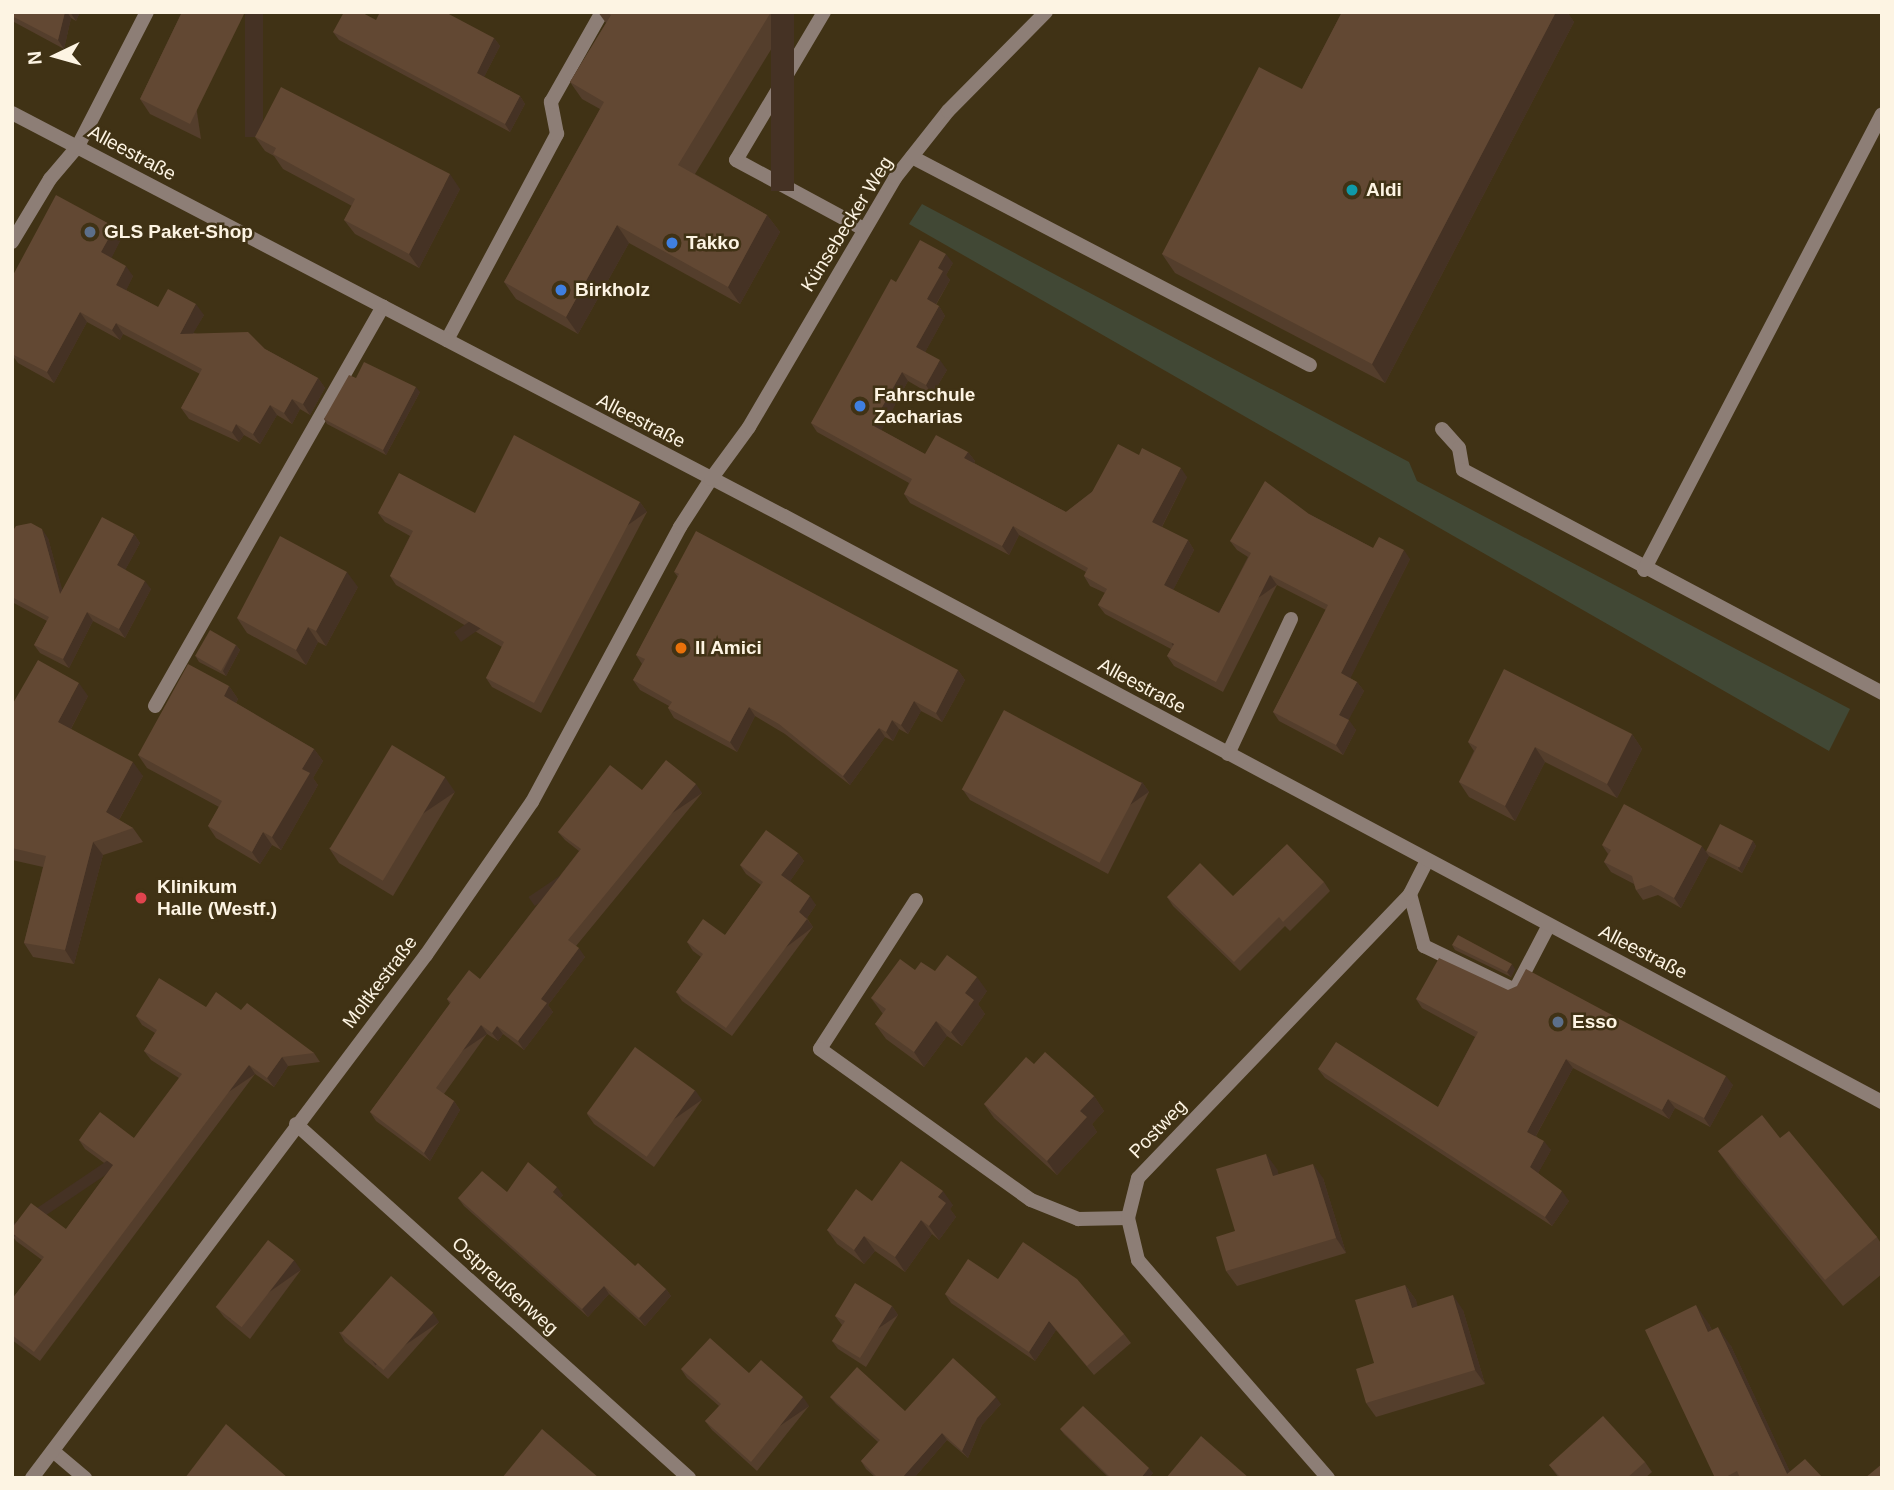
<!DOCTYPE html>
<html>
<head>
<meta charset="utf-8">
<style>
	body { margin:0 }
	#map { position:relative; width:1894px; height:1490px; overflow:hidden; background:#403215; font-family:Arial,sans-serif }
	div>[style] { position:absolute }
	.green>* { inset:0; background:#414835 }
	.service>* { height:14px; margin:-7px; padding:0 7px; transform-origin:7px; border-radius:7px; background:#8d7e76 }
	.minor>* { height:14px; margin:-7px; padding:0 7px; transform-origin:7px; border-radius:7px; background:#8d7e76 }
	.tertiary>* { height:14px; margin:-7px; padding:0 7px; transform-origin:7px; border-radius:7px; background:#8d7e76 }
	.wall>* { inset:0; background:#543e2c }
	.shaded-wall>* { inset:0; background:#453224; transform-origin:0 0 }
	.building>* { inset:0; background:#624833; transform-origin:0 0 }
	.dots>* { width:19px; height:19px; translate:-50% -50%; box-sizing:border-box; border:4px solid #403215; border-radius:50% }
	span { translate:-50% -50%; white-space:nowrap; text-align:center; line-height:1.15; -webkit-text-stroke:5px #403215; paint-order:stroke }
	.street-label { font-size:19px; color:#fdf4e3 }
	.poi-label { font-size:19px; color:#fdf4e3; font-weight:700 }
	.left { translate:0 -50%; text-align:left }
	.frame { position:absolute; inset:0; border:14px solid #fdf4e3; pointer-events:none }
	.north { position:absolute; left:21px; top:21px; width:70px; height:70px; -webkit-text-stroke:5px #403215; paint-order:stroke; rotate:265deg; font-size:19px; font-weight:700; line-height:28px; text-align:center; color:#fdf4e3 }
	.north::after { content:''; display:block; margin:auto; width:24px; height:32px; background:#fdf4e3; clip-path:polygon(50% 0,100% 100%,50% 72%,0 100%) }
</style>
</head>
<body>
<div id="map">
	<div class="green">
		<i style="clip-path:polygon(922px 204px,1409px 462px,1417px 481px,1850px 709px,1829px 751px,909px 224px)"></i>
	</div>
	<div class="service">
		<i style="left:824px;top:12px;width:172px;rotate:120.7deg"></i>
		<i style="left:736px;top:160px;width:143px;rotate:28.4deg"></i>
		<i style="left:912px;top:157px;width:449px;rotate:27.6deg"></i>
		<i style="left:12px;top:242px;width:74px;rotate:-58.9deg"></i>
		<i style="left:50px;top:179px;width:43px;rotate:-49.7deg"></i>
		<i style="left:447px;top:340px;width:234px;rotate:-61.9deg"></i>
		<i style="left:557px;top:134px;width:33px;rotate:-101deg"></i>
		<i style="left:551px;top:102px;width:103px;rotate:-60.5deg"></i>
		<i style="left:155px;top:706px;width:460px;rotate:-60.3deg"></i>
		<i style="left:1228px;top:754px;width:149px;rotate:-65deg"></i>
		<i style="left:1410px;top:894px;width:54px;rotate:74.9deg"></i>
		<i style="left:1424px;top:946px;width:101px;rotate:25.8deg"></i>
		<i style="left:1515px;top:990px;width:73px;rotate:-62.4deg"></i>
		<i style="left:916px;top:900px;width:177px;rotate:122.8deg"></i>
		<i style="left:820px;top:1049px;width:259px;rotate:35.6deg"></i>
		<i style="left:1031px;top:1200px;width:51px;rotate:22deg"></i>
		<i style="left:1078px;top:1219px;width:50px;rotate:-1.1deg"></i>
	</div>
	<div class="minor">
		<i style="left:78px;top:146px;width:151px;rotate:-62.8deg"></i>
		<i style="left:1442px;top:429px;width:25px;rotate:48deg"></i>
		<i style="left:1459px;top:448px;width:22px;rotate:80deg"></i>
		<i style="left:1463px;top:470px;width:475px;rotate:28deg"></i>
		<i style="left:1644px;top:570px;width:514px;rotate:-62.44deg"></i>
		<i style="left:296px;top:1124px;width:529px;rotate:42.01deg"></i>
		<i style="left:53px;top:1451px;width:42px;rotate:40.2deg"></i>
		<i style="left:32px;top:1478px;width:655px;rotate:-53.01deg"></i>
		<i style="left:426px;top:955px;width:186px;rotate:-55.3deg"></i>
		<i style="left:532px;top:802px;width:312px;rotate:-61.7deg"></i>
		<i style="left:680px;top:527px;width:57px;rotate:-57.1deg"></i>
		<i style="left:1328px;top:1478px;width:289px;rotate:-131.1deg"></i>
		<i style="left:1138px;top:1260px;width:43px;rotate:-103.4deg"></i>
		<i style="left:1128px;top:1218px;width:41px;rotate:-76deg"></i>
		<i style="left:1138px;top:1178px;width:393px;rotate:-46.2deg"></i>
		<i style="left:1410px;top:894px;width:37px;rotate:-63deg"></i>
	</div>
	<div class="tertiary">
		<i style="left:12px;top:113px;width:871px;rotate:27.57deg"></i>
		<i style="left:784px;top:516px;width:1245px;rotate:28.09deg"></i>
		<i style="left:711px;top:479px;width:64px;rotate:-53.8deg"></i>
		<i style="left:749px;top:427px;width:289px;rotate:-59.6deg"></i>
		<i style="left:895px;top:178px;width:85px;rotate:-51.7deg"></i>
		<i style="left:948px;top:111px;width:139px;rotate:-45.3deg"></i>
	</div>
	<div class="wall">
		<i style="clip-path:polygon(12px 12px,80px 12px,76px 21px,71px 18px,64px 49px,14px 22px,12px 20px)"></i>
		<i style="clip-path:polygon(182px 12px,201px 139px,150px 114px,140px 99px)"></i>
		<i style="clip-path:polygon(598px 12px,794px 12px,695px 174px,767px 215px,780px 232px,740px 304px,629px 243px,578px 334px,516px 299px,504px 282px,600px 109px,582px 99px,570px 82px,606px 23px)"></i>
		<i style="clip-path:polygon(1342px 12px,1567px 12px,1574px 22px,1385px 383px,1175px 273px,1162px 254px,1302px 89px)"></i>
		<i style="clip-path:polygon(376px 20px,494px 38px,500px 46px,484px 77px,520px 96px,525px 104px,510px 132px,339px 40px,333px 32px)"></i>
		<i style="clip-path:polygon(255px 137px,460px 189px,419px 268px,355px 234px,344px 220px,352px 206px,283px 169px,274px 156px,265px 151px)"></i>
		<i style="clip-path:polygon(115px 227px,122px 237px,111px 258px,133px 276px,126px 290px,158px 307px,204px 315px,193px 333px,265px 349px,318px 378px,325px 388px,310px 415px,300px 409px,292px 424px,277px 415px,260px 444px,244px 435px,239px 442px,189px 419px,181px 408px,200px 374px,123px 334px,120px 340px,87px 322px,54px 383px,18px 363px,12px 355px,12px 277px)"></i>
		<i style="clip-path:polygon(953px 263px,946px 275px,950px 280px,936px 305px,939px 306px,945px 316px,925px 352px,947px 370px,932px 395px,908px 381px,881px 430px,925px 454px,968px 452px,975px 461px,974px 463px,1066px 512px,1139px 455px,1187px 477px,1162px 527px,1188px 540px,1194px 550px,1173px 590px,1219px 613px,1248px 557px,1237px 550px,1230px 541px,1309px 514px,1373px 548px,1410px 559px,1350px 678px,1357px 682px,1364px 691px,1348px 720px,1356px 730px,1343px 755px,1279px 721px,1273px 712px,1326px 610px,1277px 585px,1223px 692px,1174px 666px,1167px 656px,1171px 649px,1105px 614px,1098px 605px,1105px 593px,1090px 586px,1084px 576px,1086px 572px,1019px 535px,1009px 555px,910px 503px,904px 494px,909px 483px,817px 432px,811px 423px,896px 282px)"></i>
		<i style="clip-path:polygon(356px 378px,420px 392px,386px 455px,327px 424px,324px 419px)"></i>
		<i style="clip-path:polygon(640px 502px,647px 512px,541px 713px,492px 687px,486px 678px,502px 647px,396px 585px,390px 576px,410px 536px,385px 522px,378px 513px,475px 513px)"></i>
		<i style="clip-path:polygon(12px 532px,48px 538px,62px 590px,134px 534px,140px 543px,125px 570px,151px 589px,125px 638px,93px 621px,69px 668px,40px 653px,34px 645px,47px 621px,12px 602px)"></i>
		<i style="clip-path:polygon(674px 572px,958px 670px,965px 680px,942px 722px,921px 711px,908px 734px,899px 729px,893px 741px,885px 737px,850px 785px,785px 734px,755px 716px,737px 752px,674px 718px,668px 708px,669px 706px,640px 690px,633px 680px,642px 664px,636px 655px,678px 577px)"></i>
		<i style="clip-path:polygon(358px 587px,326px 646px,318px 642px,306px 665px,247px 633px,237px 618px)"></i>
		<i style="clip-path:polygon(236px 645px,240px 650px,226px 676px,199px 662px,196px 657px)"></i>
		<i style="clip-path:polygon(229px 686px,238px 699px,236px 703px,314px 749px,323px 761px,313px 778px,318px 785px,281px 850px,272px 845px,260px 864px,216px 838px,208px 826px,219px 807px,147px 768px,138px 755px)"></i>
		<i style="clip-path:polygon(88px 696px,71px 729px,143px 776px,119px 820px,133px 828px,143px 842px,103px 855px,74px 964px,33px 957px,24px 943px,43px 867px,12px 860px,12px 705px)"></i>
		<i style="clip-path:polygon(1632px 734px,1642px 749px,1617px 798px,1545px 762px,1515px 821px,1469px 797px,1459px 782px,1474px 751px,1468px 742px)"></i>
		<i style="clip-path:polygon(1142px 782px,1149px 792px,1108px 874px,970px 800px,963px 790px)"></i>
		<i style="clip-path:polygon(642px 790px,702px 793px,576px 946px,585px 957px,548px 1005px,553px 1012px,524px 1050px,503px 1034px,498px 1041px,487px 1034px,444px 1094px,454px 1101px,460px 1110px,430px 1161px,376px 1121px,370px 1112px,450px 1004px,447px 999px,480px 979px,579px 851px,565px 840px,558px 832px)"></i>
		<i style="clip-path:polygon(455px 792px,393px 896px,339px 863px,329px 848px)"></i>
		<i style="clip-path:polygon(1753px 841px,1756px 846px,1742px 873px,1709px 856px,1681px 908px,1658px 895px,1643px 900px,1636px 890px,1634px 884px,1611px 872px,1604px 862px,1608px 854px,1602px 845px,1706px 851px)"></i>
		<i style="clip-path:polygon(798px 853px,804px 861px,790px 881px,816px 905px,807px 918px,813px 927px,732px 1036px,682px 1001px,676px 992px,701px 957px,693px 951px,687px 942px,725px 935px,761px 885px,746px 874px,740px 865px)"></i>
		<i style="clip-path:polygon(1324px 882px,1330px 891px,1290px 931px,1285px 926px,1240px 971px,1173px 906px,1167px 897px,1233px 896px)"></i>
		<i style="clip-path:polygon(1452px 945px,1515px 969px,1511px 977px,1455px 950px)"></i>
		<i style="clip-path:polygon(915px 970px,935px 971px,987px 991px,978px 1004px,985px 1014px,962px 1046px,947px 1036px,924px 1067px,886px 1039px,875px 1024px,883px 1014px,871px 998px)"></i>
		<i style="clip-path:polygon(1508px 990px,1733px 1085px,1710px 1127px,1675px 1108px,1669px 1119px,1573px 1068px,1536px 1136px,1551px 1150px,1538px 1173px,1569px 1201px,1552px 1226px,1325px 1078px,1318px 1069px,1438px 1107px,1475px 1037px,1422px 1008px,1416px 999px)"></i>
		<i style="clip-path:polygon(206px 1007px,241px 1010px,314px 1053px,320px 1062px,288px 1066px,274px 1087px,255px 1074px,40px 1361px,12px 1340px,12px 1299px,42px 1260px,16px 1241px,12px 1235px,12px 1228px,66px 1229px,111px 1168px,85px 1149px,79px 1140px,134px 1138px,179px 1078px,151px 1060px,144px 1051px,155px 1033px,142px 1025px,136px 1016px)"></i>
		<i style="clip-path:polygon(1034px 1064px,1094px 1096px,1104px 1111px,1092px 1124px,1097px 1132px,1057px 1175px,994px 1118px,984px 1104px)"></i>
		<i style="clip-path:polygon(702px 1100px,654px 1167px,594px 1124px,587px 1114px)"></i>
		<i style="clip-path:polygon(1780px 1138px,1877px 1237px,1882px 1245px,1882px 1274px,1843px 1306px,1737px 1177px,1718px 1151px)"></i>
		<i style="clip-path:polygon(1277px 1169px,1278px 1174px,1323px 1178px,1346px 1253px,1237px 1286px,1226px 1271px,1235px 1231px)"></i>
		<i style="clip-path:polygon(507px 1192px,563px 1195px,560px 1198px,635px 1266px,666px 1289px,671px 1296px,645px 1326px,609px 1294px,588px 1317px,464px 1206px,458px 1198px)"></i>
		<i style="clip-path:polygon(872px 1201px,953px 1205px,950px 1209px,956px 1217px,939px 1240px,932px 1234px,905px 1272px,875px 1251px,864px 1264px,837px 1244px,827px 1230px)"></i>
		<i style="clip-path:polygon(301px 1270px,250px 1339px,224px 1317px,217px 1308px)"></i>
		<i style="clip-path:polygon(998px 1279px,1124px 1334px,1131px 1343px,1094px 1375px,1056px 1330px,1035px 1361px,951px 1303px,945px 1294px)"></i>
		<i style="clip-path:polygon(1405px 1285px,1416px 1300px,1417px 1306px,1463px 1310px,1485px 1384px,1376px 1417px,1366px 1403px,1374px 1363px)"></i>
		<i style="clip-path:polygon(892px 1306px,898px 1315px,866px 1367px,838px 1349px,832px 1341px,842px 1325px,835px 1316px)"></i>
		<i style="clip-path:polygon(439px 1322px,388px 1379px,345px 1342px,339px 1332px)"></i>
		<i style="clip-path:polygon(1709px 1324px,1712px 1330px,1731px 1346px,1790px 1472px,1823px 1478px,1715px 1478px)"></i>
		<i style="clip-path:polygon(681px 1369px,749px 1373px,809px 1406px,757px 1471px,712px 1430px,705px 1421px,719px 1406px,687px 1378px)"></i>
		<i style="clip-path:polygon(830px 1397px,905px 1411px,1001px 1404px,982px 1425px,968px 1458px,947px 1440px,914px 1478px,876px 1478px,866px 1469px,861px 1461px,878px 1442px,836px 1404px)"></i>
		<i style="clip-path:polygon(1060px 1429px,1153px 1473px,1149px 1478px,1109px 1478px,1064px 1434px)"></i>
		<i style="clip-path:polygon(1645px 1462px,1652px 1472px,1645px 1478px,1559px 1478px,1549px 1465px)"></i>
	</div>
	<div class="shaded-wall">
		<i style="clip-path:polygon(65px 12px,67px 12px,71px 18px,64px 49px,58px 40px)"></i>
		<i style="clip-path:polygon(70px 12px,80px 12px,76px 21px)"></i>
		<i style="left:245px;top:12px;width:18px;height:125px"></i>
		<i style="left:771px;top:12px;width:23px;height:179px"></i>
		<i style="clip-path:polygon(1556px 12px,1567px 12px,1574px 22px,1385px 383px,1372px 364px)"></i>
		<i style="clip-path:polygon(494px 38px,500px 46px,482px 81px,477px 73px)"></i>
		<i style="clip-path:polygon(520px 96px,525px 104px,510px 132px,505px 124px)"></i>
		<i style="clip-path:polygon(450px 174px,460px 189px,419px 268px,409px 254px)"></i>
		<i style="clip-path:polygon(767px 215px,780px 232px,740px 304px,728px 287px)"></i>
		<i style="clip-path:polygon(617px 225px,629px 243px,578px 334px,566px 317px)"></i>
		<i style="clip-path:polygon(115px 227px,122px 237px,109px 263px,101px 252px)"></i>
		<i style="clip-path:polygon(946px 254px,953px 263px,946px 275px,950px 280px,933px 309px,927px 299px,938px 268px)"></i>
		<i style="clip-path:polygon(126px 266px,133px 276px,124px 295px,116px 285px)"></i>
		<i style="clip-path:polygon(196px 304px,204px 315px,187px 344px,180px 334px)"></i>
		<i style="clip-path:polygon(939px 306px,945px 316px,923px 356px,916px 347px)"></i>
		<i style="clip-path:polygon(80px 312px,87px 322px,54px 383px,47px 372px)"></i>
		<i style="clip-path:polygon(116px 323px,123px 334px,120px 340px,112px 330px)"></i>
		<i style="clip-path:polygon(940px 360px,947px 370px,932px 395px,926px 385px)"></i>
		<i style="clip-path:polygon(902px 372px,908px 381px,879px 435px,872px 425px)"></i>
		<i style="clip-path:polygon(318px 378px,325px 388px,310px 415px,303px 404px)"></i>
		<i style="clip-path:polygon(416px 387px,420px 392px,386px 455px,383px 450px)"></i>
		<i style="clip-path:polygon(292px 399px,300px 409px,292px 424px,284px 413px)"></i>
		<i style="clip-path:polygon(270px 405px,277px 415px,260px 444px,253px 434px)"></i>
		<i style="clip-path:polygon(236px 424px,244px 435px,239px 442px,232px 432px)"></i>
		<i style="clip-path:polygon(968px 452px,975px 461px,971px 468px,964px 458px)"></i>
		<i style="clip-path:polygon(1181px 468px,1187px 477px,1159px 532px,1152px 522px)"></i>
		<i style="left:640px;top:502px;width:12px;height:227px;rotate:55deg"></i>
		<i style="clip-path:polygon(1013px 526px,1019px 535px,1009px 555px,1002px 546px)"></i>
		<i style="clip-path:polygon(42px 529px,48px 538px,66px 603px,60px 594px)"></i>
		<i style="clip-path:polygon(134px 534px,140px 543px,123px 574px,117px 565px)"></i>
		<i style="clip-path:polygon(1188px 540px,1194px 550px,1171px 594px,1164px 585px)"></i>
		<i style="clip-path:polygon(1404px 550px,1410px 559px,1348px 683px,1341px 673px)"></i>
		<i style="clip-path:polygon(347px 572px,358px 587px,326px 646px,316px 631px)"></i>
		<i style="left:1270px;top:575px;width:12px;height:120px;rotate:55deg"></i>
		<i style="clip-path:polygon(145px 581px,151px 589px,125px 638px,119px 629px)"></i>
		<i style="clip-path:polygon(87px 612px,93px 621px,69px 668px,63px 659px)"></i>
		<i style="clip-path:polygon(308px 627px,318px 642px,306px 665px,296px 650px)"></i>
		<i style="clip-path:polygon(236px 645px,240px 650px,226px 676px,223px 671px)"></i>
		<i style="clip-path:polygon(958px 670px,965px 680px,942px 722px,936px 713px)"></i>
		<i style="clip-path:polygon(1357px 682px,1364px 691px,1346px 725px,1339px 715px)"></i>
		<i style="clip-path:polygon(79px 683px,88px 696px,67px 736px,58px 722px)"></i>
		<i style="clip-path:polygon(229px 686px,238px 699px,233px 708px,224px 696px)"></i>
		<i style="clip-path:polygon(914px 701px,921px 711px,908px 734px,901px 725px)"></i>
		<i style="clip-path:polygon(749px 707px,755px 716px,737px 752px,730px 742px)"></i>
		<i style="clip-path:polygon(892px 720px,899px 729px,893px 741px,886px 732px)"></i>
		<i style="clip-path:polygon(1349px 720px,1356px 730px,1343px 755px,1336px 745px)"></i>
		<i style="clip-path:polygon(879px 728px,885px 737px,850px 785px,843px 776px)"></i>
		<i style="clip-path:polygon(1632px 734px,1642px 749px,1617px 798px,1607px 784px)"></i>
		<i style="clip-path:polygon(1535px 747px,1545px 762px,1515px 821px,1505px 806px)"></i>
		<i style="clip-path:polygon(314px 749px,323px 761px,313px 778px,318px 785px,281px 850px,272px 837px,302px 769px)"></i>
		<i style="clip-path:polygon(133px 762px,143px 776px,116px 825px,106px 812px)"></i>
		<i style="left:445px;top:777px;width:18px;height:121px;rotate:56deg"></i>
		<i style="left:1142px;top:782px;width:12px;height:92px;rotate:55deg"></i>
		<i style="left:696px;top:784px;width:11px;height:202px;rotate:56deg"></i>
		<i style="clip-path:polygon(263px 832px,272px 845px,260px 864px,252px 852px)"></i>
		<i style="clip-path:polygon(1753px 841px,1756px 846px,1742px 873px,1738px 868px)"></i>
		<i style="clip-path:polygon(93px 842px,103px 855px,74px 964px,65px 950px)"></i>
		<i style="clip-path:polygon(1702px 846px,1709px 856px,1681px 908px,1674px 898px)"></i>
		<i style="clip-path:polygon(798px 853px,804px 861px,788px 884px,781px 875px)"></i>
		<i style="clip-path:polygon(810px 896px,816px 905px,805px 921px,799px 912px)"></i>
		<i style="left:807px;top:919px;width:10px;height:136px;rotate:53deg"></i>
		<i style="clip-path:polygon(579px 948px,585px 957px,548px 1005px,553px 1012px,524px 1050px,518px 1041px,541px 999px)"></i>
		<i style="clip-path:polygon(1512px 964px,1515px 969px,1511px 977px,1507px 972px)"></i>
		<i style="clip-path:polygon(977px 977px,987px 991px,978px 1004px,985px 1014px,962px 1046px,951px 1032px,965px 993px)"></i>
		<i style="clip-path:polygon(936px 1021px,947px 1036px,924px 1067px,914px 1052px)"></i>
		<i style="left:481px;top:1025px;width:11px;height:77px;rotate:56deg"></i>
		<i style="clip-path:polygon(497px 1026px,503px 1034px,498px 1041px,492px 1033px)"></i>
		<i style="clip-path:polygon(282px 1057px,288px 1066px,274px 1087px,267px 1078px)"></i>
		<i style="clip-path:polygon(1566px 1059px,1573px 1068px,1533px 1141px,1527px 1132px)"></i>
		<i style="left:249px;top:1065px;width:11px;height:359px;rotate:56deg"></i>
		<i style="clip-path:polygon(1726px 1076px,1733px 1085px,1710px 1127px,1704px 1118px)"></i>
		<i style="left:695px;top:1090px;width:12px;height:82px;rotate:55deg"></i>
		<i style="clip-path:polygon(1094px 1096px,1104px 1111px,1092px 1124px,1097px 1132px,1057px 1175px,1047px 1161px,1080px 1111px)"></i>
		<i style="clip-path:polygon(1668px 1099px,1675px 1108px,1669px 1119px,1662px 1110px)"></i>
		<i style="clip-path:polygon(454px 1101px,460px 1110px,430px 1161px,424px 1153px)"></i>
		<i style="clip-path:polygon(1544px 1141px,1551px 1150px,1536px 1177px,1530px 1167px)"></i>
		<i style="clip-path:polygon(1266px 1154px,1277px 1169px,1283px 1190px,1273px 1176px)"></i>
		<i style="clip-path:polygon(1313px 1164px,1323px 1178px,1346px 1253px,1336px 1238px)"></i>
		<i style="clip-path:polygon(557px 1187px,563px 1195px,559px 1199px,553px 1192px)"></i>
		<i style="clip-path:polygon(943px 1191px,953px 1205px,950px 1209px,956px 1217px,939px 1240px,929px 1226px,938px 1197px)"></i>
		<i style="clip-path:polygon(1562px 1191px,1569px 1201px,1552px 1226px,1545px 1217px)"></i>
		<i style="clip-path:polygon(921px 1220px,932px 1234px,905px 1272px,895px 1257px)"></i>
		<i style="clip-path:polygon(864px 1236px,875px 1251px,864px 1264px,854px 1250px)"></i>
		<i style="left:294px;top:1260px;width:12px;height:86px;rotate:55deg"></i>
		<i style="clip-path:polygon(1405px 1285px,1416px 1300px,1422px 1322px,1412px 1308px)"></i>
		<i style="clip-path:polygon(604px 1286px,609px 1294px,588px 1317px,582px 1309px)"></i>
		<i style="clip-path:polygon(666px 1289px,671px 1296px,645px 1326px,639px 1318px)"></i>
		<i style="clip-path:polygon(1453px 1295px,1463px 1310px,1485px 1384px,1475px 1370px)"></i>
		<i style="clip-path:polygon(1696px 1305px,1709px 1324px,1721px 1351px,1708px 1332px)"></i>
		<i style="left:892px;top:1306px;width:11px;height:61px;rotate:56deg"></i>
		<i style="left:433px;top:1313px;width:11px;height:77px;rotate:56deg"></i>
		<i style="clip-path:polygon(1049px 1321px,1056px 1330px,1035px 1361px,1029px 1352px)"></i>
		<i style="clip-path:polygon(1718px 1327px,1731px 1346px,1793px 1478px,1787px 1474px)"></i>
		<i style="left:803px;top:1397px;width:11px;height:83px;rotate:56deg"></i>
		<i style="clip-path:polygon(996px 1397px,1001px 1404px,982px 1425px,968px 1458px,962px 1451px,977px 1418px)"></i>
		<i style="clip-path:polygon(942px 1433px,947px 1440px,914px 1478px,902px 1478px)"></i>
		<i style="clip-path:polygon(1149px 1468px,1153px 1473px,1149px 1478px,1141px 1478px)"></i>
	</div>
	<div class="building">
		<i style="clip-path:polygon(12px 12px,65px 12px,58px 40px,12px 16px)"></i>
		<i style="clip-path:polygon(182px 12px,245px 12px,190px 124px,140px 99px)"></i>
		<i style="clip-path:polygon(344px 12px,361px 12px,376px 20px,380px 12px,445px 12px,494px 38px,477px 73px,520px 96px,505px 124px,333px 32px)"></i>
		<i style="clip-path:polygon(605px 12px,771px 12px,678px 165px,767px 215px,728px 287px,617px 225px,566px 317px,504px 282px,604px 102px,570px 82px,611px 15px)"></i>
		<i style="clip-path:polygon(1342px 12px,1556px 12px,1372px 364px,1162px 254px,1259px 67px,1302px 89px)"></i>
		<i style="clip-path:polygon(281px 87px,450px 174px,409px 254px,344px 220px,355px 199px,273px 154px,276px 148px,255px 137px)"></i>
		<i style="clip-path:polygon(56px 195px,115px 227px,101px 252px,126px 266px,116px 285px,158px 307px,168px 289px,196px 304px,180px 334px,248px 332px,265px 349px,318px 378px,303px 404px,292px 399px,284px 413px,270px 405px,253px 434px,236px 424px,232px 432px,181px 408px,202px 369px,116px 323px,112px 330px,80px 312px,47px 372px,12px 354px,14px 347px,12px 346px,12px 277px)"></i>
		<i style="clip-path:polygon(920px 240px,946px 254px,938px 268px,943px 271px,927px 299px,939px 306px,916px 347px,940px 360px,926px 385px,902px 372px,872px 425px,925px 454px,936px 435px,968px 452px,964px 458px,1066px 512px,1092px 492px,1118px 444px,1139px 455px,1142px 448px,1181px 468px,1152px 522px,1188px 540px,1164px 585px,1219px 613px,1251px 553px,1230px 541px,1265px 481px,1309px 514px,1373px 548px,1379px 537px,1404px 550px,1341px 673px,1357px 682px,1339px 715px,1349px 720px,1336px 745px,1273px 712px,1328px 605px,1270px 575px,1216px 682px,1167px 656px,1174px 644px,1098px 605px,1107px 589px,1084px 576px,1088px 568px,1013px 526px,1002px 546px,904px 494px,912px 479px,811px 423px,891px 279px,896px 282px)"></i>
		<i style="clip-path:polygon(364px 362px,416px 387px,383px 450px,324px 419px,349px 375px,356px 378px)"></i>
		<i style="clip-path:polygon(514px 435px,640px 502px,534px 703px,486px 678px,504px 642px,390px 576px,413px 531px,378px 513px,399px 473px,475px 513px)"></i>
		<i style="clip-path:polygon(102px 517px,134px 534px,117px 565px,145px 581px,119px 629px,87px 612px,63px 659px,34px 645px,49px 617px,12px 597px,12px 532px,16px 526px,31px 523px,42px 529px,60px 594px)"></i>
		<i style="clip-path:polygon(696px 531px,958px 670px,936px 713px,914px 701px,901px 725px,892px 720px,886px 732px,879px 728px,843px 776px,779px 724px,749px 707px,730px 742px,668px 708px,672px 702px,633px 680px,645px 659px,636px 655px,679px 574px,674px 572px)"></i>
		<i style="clip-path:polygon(280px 536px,347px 572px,316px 631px,308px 627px,296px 650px,237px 618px)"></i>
		<i style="left:210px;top:630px;width:30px;height:30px;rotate:30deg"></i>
		<i style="clip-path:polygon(38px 660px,79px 683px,58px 722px,133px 762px,106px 812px,133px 828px,93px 842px,65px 950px,24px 943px,46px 856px,12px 848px,12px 705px)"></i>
		<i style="clip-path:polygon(188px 664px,229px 686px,224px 696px,314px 749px,302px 769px,310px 773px,272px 837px,263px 832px,252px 852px,208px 826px,222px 801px,138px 755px)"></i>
		<i style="clip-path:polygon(1504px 669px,1632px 734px,1607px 784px,1535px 747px,1505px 806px,1459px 782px,1477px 747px,1468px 742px)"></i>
		<i style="left:1004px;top:710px;width:156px;height:90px;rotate:28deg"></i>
		<i style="left:392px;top:745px;width:62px;height:121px;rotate:31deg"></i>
		<i style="clip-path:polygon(666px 760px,696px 784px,568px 940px,579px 948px,541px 999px,547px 1003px,518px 1041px,497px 1026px,492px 1033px,481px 1025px,436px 1088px,454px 1101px,424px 1153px,370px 1112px,451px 1002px,447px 999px,469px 970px,480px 979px,581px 849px,558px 832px,610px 765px,642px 790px)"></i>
		<i style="clip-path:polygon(1624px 804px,1702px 846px,1674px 898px,1651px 885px,1636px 890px,1632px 876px,1604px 862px,1611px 850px,1602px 845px)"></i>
		<i style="left:1720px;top:824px;width:37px;height:30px;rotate:27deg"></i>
		<i style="clip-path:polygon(766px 830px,798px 853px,781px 875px,810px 896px,799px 912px,807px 919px,726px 1028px,676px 992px,703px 954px,687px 942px,703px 919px,725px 935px,763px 882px,740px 865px)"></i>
		<i style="clip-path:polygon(1287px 844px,1324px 882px,1283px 922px,1279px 917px,1234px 962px,1167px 897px,1200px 863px,1233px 896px)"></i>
		<i style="clip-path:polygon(1458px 935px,1512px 964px,1507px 972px,1452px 945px)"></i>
		<i style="clip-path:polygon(947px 955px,977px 977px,965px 993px,974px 1000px,951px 1032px,936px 1021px,914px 1052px,875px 1024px,886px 1009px,871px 998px,900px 959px,915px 970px,921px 962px,935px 971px)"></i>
		<i style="clip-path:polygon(1439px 958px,1508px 990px,1517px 986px,1526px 969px,1726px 1076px,1704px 1118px,1668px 1099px,1662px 1110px,1566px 1059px,1527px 1132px,1544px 1141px,1530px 1167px,1562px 1191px,1545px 1217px,1318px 1069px,1336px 1042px,1438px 1107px,1478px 1032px,1416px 999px)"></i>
		<i style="clip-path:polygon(159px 978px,206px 1007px,216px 992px,241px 1010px,247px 1003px,314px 1053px,282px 1057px,267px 1078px,249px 1065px,34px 1352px,12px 1335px,12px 1299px,44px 1257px,12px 1233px,12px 1228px,31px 1203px,66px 1229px,113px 1165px,79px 1140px,89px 1126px,100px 1112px,134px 1138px,182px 1074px,144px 1051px,157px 1030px,136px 1016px)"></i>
		<i style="left:635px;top:1047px;width:74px;height:82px;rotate:36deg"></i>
		<i style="clip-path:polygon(1045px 1052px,1094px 1096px,1080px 1111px,1087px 1117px,1047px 1161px,984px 1104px,1026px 1057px,1034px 1064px)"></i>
		<i style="clip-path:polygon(1762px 1115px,1780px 1138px,1789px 1131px,1877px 1237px,1825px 1280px,1718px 1151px)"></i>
		<i style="clip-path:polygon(1266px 1154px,1273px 1176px,1313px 1164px,1336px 1238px,1226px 1271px,1216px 1237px,1235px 1231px,1216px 1169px)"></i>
		<i style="clip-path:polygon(901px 1161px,943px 1191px,938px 1197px,946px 1203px,929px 1226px,921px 1220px,895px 1257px,864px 1236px,854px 1250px,827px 1230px,856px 1189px,872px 1201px)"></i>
		<i style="clip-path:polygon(528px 1162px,557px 1187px,553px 1192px,635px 1266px,638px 1263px,666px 1289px,639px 1318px,604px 1286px,582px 1309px,458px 1198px,482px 1171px,507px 1192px)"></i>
		<i style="left:268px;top:1240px;width:33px;height:85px;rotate:38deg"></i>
		<i style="clip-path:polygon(1023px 1242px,1077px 1279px,1124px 1334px,1087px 1366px,1049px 1321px,1029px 1352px,945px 1294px,968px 1259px,998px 1279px)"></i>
		<i style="left:391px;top:1276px;width:56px;height:76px;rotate:41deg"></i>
		<i style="clip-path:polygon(855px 1283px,892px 1306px,860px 1358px,832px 1341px,845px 1321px,835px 1316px)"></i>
		<i style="clip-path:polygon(1405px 1285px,1412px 1308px,1453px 1295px,1475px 1370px,1366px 1403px,1356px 1369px,1374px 1363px,1355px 1300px)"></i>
		<i style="clip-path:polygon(1696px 1305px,1708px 1332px,1718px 1327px,1787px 1474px,1805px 1459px,1823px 1478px,1740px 1478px,1737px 1471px,1724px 1478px,1715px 1478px,1645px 1330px)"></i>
		<i style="clip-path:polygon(710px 1338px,749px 1373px,761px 1360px,803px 1397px,751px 1462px,705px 1421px,721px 1404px,681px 1369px)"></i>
		<i style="clip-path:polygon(953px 1358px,996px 1397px,977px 1418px,962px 1451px,942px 1433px,902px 1478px,878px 1478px,861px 1461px,880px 1440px,830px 1397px,857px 1367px,905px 1411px)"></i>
		<i style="clip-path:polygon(1083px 1406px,1149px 1468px,1141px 1478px,1111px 1478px,1060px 1429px)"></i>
		<i style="clip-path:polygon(1603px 1416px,1645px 1462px,1627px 1478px,1561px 1478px,1549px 1465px)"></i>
		<i style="clip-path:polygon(226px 1424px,288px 1478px,185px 1478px)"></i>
		<i style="clip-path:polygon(542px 1429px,599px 1478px,502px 1478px)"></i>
		<i style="clip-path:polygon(1201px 1436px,1249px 1478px,1166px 1478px)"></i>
		<i style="clip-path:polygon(1882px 1464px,1882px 1478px,1865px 1478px)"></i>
	</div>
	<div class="dots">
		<i style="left:1352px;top:190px;background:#0f9aa8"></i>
		<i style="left:90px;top:232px;background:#5c6f8a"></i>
		<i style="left:672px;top:243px;background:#3f7fe0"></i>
		<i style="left:561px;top:290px;background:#3f7fe0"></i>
		<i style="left:860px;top:406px;background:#3f7fe0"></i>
		<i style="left:681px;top:648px;background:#e8710a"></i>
		<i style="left:141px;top:898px;background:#e0444e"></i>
		<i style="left:1558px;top:1022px;background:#5c6f8a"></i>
	</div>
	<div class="street-label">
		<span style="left:132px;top:153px;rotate:28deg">Alleestraße</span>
		<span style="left:847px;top:224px;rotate:-58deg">Künsebecker Weg</span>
		<span style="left:641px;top:421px;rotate:27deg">Alleestraße</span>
		<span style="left:1142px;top:686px;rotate:28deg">Alleestraße</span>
		<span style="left:1643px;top:952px;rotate:27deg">Alleestraße</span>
		<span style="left:380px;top:982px;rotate:-53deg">Moltkestraße</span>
		<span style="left:1158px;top:1129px;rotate:-46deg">Postweg</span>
		<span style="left:505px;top:1286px;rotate:42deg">Ostpreußenweg</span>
	</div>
	<div class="poi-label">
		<span class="left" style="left:1366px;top:190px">Aldi</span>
		<span class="left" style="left:104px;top:232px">GLS Paket-Shop</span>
		<span class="left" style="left:686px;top:243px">Takko</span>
		<span class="left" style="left:575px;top:290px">Birkholz</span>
		<span class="left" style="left:874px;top:406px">Fahrschule<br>Zacharias</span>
		<span class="left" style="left:695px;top:648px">Il Amici</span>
		<span class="left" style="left:157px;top:898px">Klinikum<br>Halle (Westf.)</span>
		<span class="left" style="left:1572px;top:1022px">Esso</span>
	</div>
	<div class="frame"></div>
	<div class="north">N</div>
</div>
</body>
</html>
